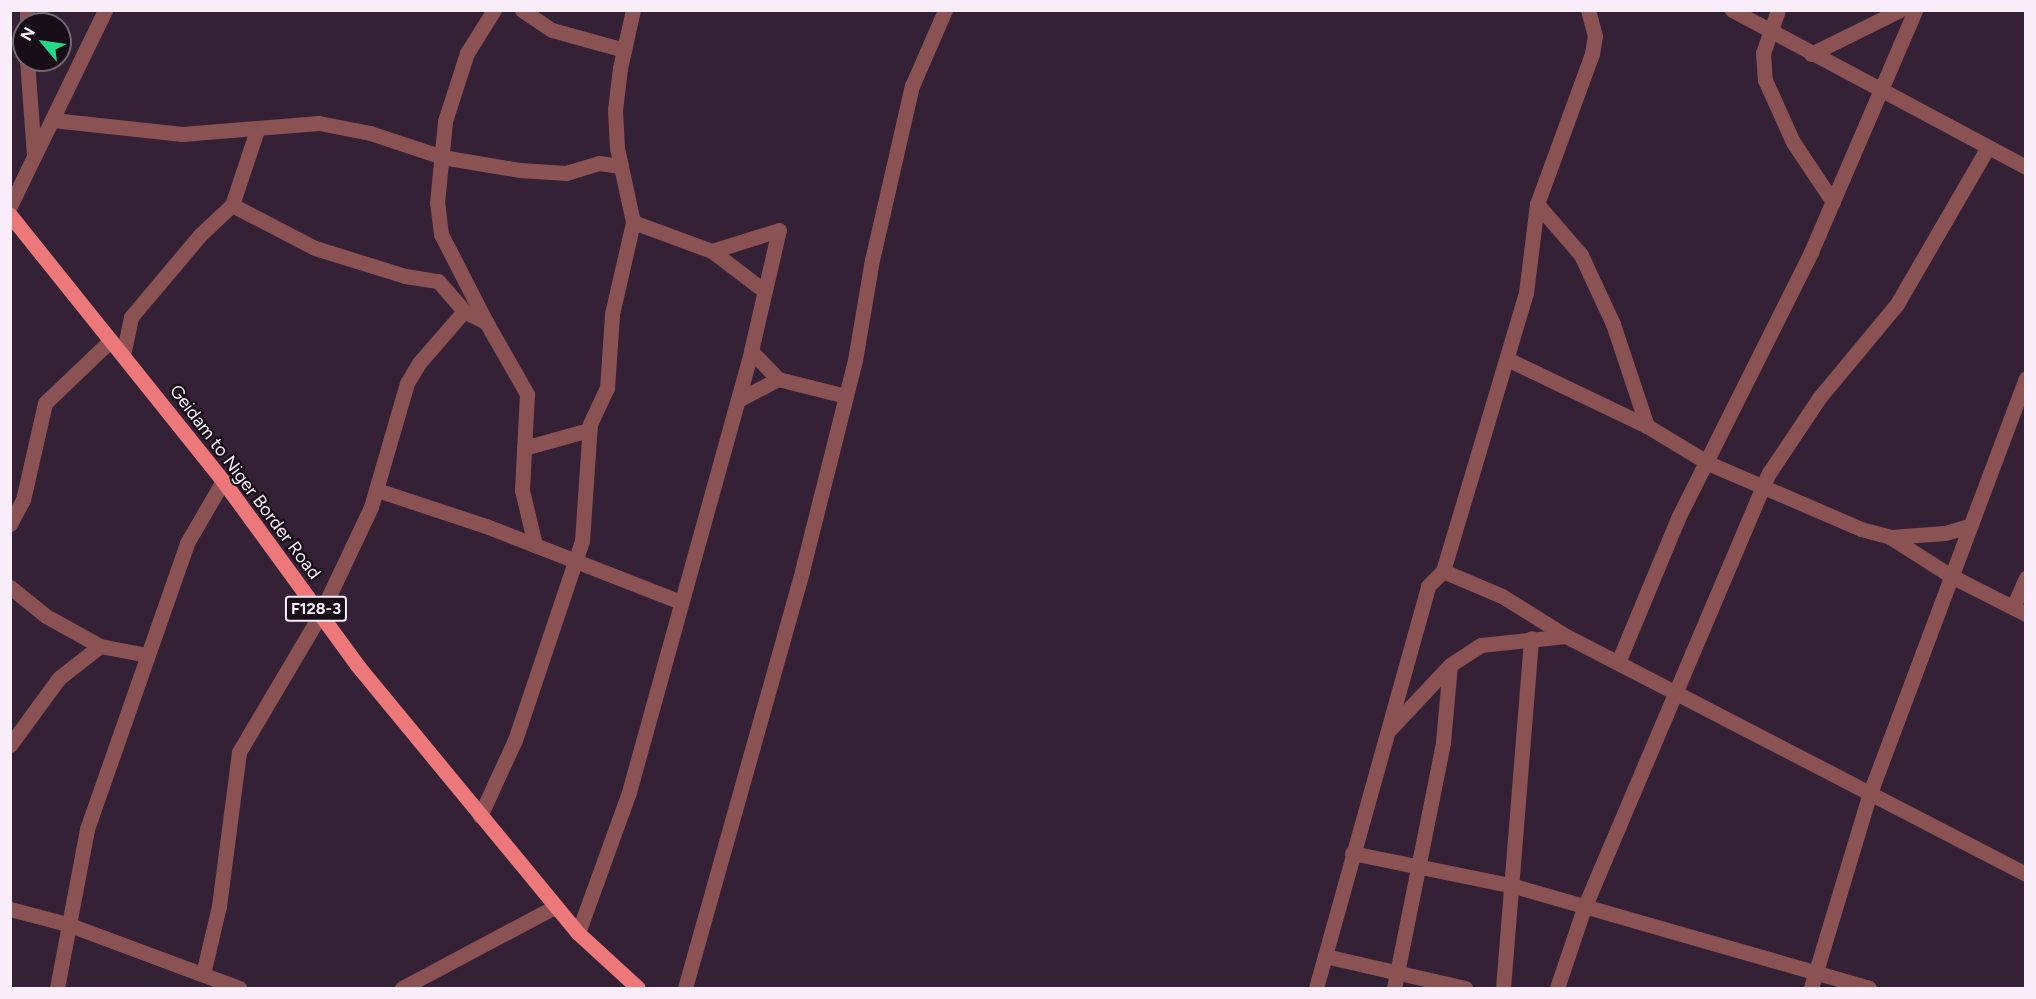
<!DOCTYPE html>
<html>
<head>
<meta charset="utf-8">
<style>
	body { margin:0 }
	#map { position:relative; width:2036px; height:999px; overflow:hidden; background:#342136; font-family:Figtree,sans-serif }
	div>[style] { position:absolute }
	.minor>* { height:15px; margin:-7.5px; padding:0 7.5px; transform-origin:7.5px; border-radius:7.5px; background:#8b5253 }
	.major>* { height:15px; margin:-7.5px; padding:0 7.5px; transform-origin:7.5px; border-radius:7.5px; background:#ec787a }
	span { translate:-50% -50%; white-space:nowrap; text-align:center; line-height:1.15; -webkit-text-stroke:4.5px #170e17; paint-order:stroke }
	.shield-label span { padding:2px 4px; background:#170e17; border:2px solid; border-radius:4px; -webkit-text-stroke-width:0 }
	.shield-label { font-size:16px; color:#faedfa; font-weight:700 }
	.street-label { font-size:18px; color:#faedfa }
	.frame { position:absolute; inset:0; border:12px solid #faedfa; pointer-events:none }
	.north { position:absolute; left:12px; top:12px; width:60px; height:60px; box-sizing:border-box; background:#170e17; border:2px solid #726772; border-radius:50%; rotate:299deg; font-size:16px; font-weight:700; line-height:24px; text-align:center; color:#faedfa }
	.north::after { content:''; display:block; margin:auto; width:21px; height:27px; background:#23d886; clip-path:polygon(50% 0,100% 100%,50% 72%,0 100%) }
</style>
</head>
<body>
<div id="map">
	<div class="minor">
		<i style="left:522px;top:10px;width:36px;rotate:34deg"></i>
		<i style="left:552px;top:30px;width:75px;rotate:15.5deg"></i>
		<i style="left:1732px;top:10px;width:333px;rotate:28.1deg"></i>
		<i style="left:1778px;top:10px;width:46px;rotate:109.2deg"></i>
		<i style="left:1763px;top:53px;width:27px;rotate:86deg"></i>
		<i style="left:1765px;top:80px;width:68px;rotate:65.7deg"></i>
		<i style="left:1793px;top:142px;width:72px;rotate:56.3deg"></i>
		<i style="left:27px;top:24px;width:14px;rotate:-90deg"></i>
		<i style="left:1811px;top:54px;width:99px;rotate:-26.3deg"></i>
		<i style="left:27px;top:60px;width:96px;rotate:85.8deg"></i>
		<i style="left:53px;top:120px;width:130px;rotate:6.2deg"></i>
		<i style="left:182px;top:134px;width:137px;rotate:-4.6deg"></i>
		<i style="left:319px;top:123px;width:52px;rotate:11.1deg"></i>
		<i style="left:370px;top:133px;width:76px;rotate:18.4deg"></i>
		<i style="left:442px;top:157px;width:79px;rotate:9.5deg"></i>
		<i style="left:520px;top:170px;width:46px;rotate:3.7deg"></i>
		<i style="left:566px;top:173px;width:34px;rotate:-17deg"></i>
		<i style="left:599px;top:163px;width:22px;rotate:8deg"></i>
		<i style="left:1537px;top:204px;width:67px;rotate:49.2deg"></i>
		<i style="left:1581px;top:255px;width:76px;rotate:65.1deg"></i>
		<i style="left:1613px;top:324px;width:108px;rotate:71.6deg"></i>
		<i style="left:232px;top:205px;width:79px;rotate:-71.6deg"></i>
		<i style="left:10px;top:206px;width:218px;rotate:-64.1deg"></i>
		<i style="left:633px;top:222px;width:84px;rotate:20.2deg"></i>
		<i style="left:712px;top:251px;width:64px;rotate:37.4deg"></i>
		<i style="left:712px;top:251px;width:70px;rotate:-17.4deg"></i>
		<i style="left:486px;top:322px;width:99px;rotate:-117.1deg"></i>
		<i style="left:441px;top:234px;width:31px;rotate:-97deg"></i>
		<i style="left:437px;top:203px;width:82px;rotate:-84.4deg"></i>
		<i style="left:445px;top:121px;width:71px;rotate:-72.1deg"></i>
		<i style="left:467px;top:53px;width:51px;rotate:-57.9deg"></i>
		<i style="left:751px;top:351px;width:39px;rotate:46deg"></i>
		<i style="left:778px;top:379px;width:70px;rotate:14deg"></i>
		<i style="left:123px;top:355px;width:39px;rotate:-78deg"></i>
		<i style="left:131px;top:317px;width:107px;rotate:-49.9deg"></i>
		<i style="left:200px;top:235px;width:44px;rotate:-43.2deg"></i>
		<i style="left:232px;top:205px;width:93px;rotate:27.4deg"></i>
		<i style="left:315px;top:248px;width:94px;rotate:17.3deg"></i>
		<i style="left:405px;top:276px;width:33px;rotate:9deg"></i>
		<i style="left:438px;top:281px;width:40px;rotate:49deg"></i>
		<i style="left:464px;top:311px;width:25px;rotate:27deg"></i>
		<i style="left:486px;top:322px;width:83px;rotate:60.3deg"></i>
		<i style="left:527px;top:394px;width:96px;rotate:93deg"></i>
		<i style="left:522px;top:490px;width:57px;rotate:76.7deg"></i>
		<i style="left:1507px;top:359px;width:155px;rotate:25.6deg"></i>
		<i style="left:1647px;top:426px;width:71px;rotate:31.2deg"></i>
		<i style="left:1708px;top:463px;width:167px;rotate:23.3deg"></i>
		<i style="left:1861px;top:529px;width:30px;rotate:15deg"></i>
		<i style="left:1890px;top:537px;width:72px;rotate:32.6deg"></i>
		<i style="left:1951px;top:576px;width:84px;rotate:26.9deg"></i>
		<i style="left:738px;top:400px;width:45px;rotate:-27.7deg"></i>
		<i style="left:524px;top:448px;width:67px;rotate:-15.5deg"></i>
		<i style="left:377px;top:490px;width:115px;rotate:18.3deg"></i>
		<i style="left:486px;top:526px;width:209px;rotate:21.3deg"></i>
		<i style="left:10px;top:524px;width:27px;rotate:-62deg"></i>
		<i style="left:23px;top:500px;width:99px;rotate:-77.2deg"></i>
		<i style="left:45px;top:403px;width:91px;rotate:-43.7deg"></i>
		<i style="left:1890px;top:537px;width:55px;rotate:-4.2deg"></i>
		<i style="left:1945px;top:533px;width:26px;rotate:-16deg"></i>
		<i style="left:1443px;top:571px;width:64px;rotate:23deg"></i>
		<i style="left:1502px;top:596px;width:75px;rotate:32deg"></i>
		<i style="left:1566px;top:636px;width:518px;rotate:27.36deg"></i>
		<i style="left:10px;top:587px;width:46px;rotate:38.9deg"></i>
		<i style="left:46px;top:616px;width:62px;rotate:29.1deg"></i>
		<i style="left:100px;top:646px;width:48px;rotate:10.8deg"></i>
		<i style="left:2013px;top:607px;width:32px;rotate:-66deg"></i>
		<i style="left:1619px;top:660px;width:156px;rotate:-67.4deg"></i>
		<i style="left:1679px;top:516px;width:295px;rotate:-63.4deg"></i>
		<i style="left:1811px;top:252px;width:263px;rotate:-66.7deg"></i>
		<i style="left:1390px;top:729px;width:88px;rotate:-46.8deg"></i>
		<i style="left:1450px;top:665px;width:37px;rotate:-33deg"></i>
		<i style="left:1481px;top:645px;width:85px;rotate:-6deg"></i>
		<i style="left:10px;top:745px;width:83px;rotate:-53.8deg"></i>
		<i style="left:59px;top:678px;width:52px;rotate:-38deg"></i>
		<i style="left:480px;top:816px;width:84px;rotate:-65.3deg"></i>
		<i style="left:515px;top:740px;width:210px;rotate:-71.4deg"></i>
		<i style="left:582px;top:541px;width:117px;rotate:-86.1deg"></i>
		<i style="left:590px;top:424px;width:40px;rotate:-65deg"></i>
		<i style="left:607px;top:388px;width:74px;rotate:-86.1deg"></i>
		<i style="left:612px;top:314px;width:94px;rotate:-77.1deg"></i>
		<i style="left:633px;top:222px;width:76px;rotate:-102.2deg"></i>
		<i style="left:617px;top:148px;width:38px;rotate:-93deg"></i>
		<i style="left:615px;top:110px;width:42px;rotate:-83.2deg"></i>
		<i style="left:620px;top:68px;width:59px;rotate:-77.4deg"></i>
		<i style="left:1352px;top:853px;width:165px;rotate:11.5deg"></i>
		<i style="left:1514px;top:886px;width:369px;rotate:16deg"></i>
		<i style="left:10px;top:909px;width:59px;rotate:14.7deg"></i>
		<i style="left:67px;top:924px;width:184px;rotate:20.4deg"></i>
		<i style="left:578px;top:933px;width:150px;rotate:-70.1deg"></i>
		<i style="left:629px;top:792px;width:458px;rotate:-74.5deg"></i>
		<i style="left:751px;top:351px;width:124px;rotate:-77deg"></i>
		<i style="left:1325px;top:956px;width:144px;rotate:12.9deg"></i>
		<i style="left:203px;top:974px;width:70px;rotate:-76.8deg"></i>
		<i style="left:219px;top:906px;width:155px;rotate:-82.6deg"></i>
		<i style="left:239px;top:752px;width:159px;rotate:-59.4deg"></i>
		<i style="left:320px;top:615px;width:119px;rotate:-64.7deg"></i>
		<i style="left:371px;top:507px;width:129px;rotate:-73.8deg"></i>
		<i style="left:407px;top:383px;width:23px;rotate:-59deg"></i>
		<i style="left:419px;top:363px;width:69px;rotate:-49.1deg"></i>
		<i style="left:57px;top:988px;width:162px;rotate:-79.3deg"></i>
		<i style="left:87px;top:829px;width:303px;rotate:-70.7deg"></i>
		<i style="left:187px;top:543px;width:72px;rotate:-59.9deg"></i>
		<i style="left:402px;top:988px;width:174px;rotate:-28deg"></i>
		<i style="left:685px;top:988px;width:433px;rotate:-74.3deg"></i>
		<i style="left:802px;top:571px;width:218px;rotate:-75.9deg"></i>
		<i style="left:855px;top:360px;width:101px;rotate:-80.4deg"></i>
		<i style="left:872px;top:260px;width:179px;rotate:-77.1deg"></i>
		<i style="left:912px;top:86px;width:83px;rotate:-66.5deg"></i>
		<i style="left:1316px;top:988px;width:417px;rotate:-74.4deg"></i>
		<i style="left:1428px;top:586px;width:21px;rotate:-45deg"></i>
		<i style="left:1443px;top:571px;width:290px;rotate:-73.4deg"></i>
		<i style="left:1526px;top:293px;width:90px;rotate:-83deg"></i>
		<i style="left:1537px;top:204px;width:160px;rotate:-69.9deg"></i>
		<i style="left:1592px;top:54px;width:18px;rotate:-81deg"></i>
		<i style="left:1595px;top:36px;width:27px;rotate:-105deg"></i>
		<i style="left:1394px;top:988px;width:251px;rotate:-78.7deg"></i>
		<i style="left:1443px;top:742px;width:77px;rotate:-84.8deg"></i>
		<i style="left:1503px;top:988px;width:351px;rotate:-85.4deg"></i>
		<i style="left:1557px;top:988px;width:84px;rotate:-71.4deg"></i>
		<i style="left:1584px;top:908px;width:473px;rotate:-67deg"></i>
		<i style="left:1769px;top:473px;width:90px;rotate:-56.3deg"></i>
		<i style="left:1819px;top:398px;width:122px;rotate:-50.3deg"></i>
		<i style="left:1897px;top:304px;width:181px;rotate:-59.9deg"></i>
		<i style="left:1811px;top:988px;width:204px;rotate:-73.2deg"></i>
		<i style="left:1870px;top:793px;width:443px;rotate:-69.4deg"></i>
	</div>
	<div class="major">
		<i style="left:10px;top:215px;width:341px;rotate:51.3deg"></i>
		<i style="left:223px;top:481px;width:228px;rotate:53.9deg"></i>
		<i style="left:357px;top:665px;width:347px;rotate:50.5deg"></i>
		<i style="left:578px;top:933px;width:81px;rotate:42.5deg"></i>
	</div>
	<div class="shield-label">
		<span style="left:316px;top:609px">F128-3</span>
	</div>
	<div class="street-label">
		<span style="left:245px;top:482px;rotate:53deg">Geidam to Niger Border Road</span>
	</div>
	<div class="frame"></div>
	<div class="north">N</div>
</div>
</body>
</html>
